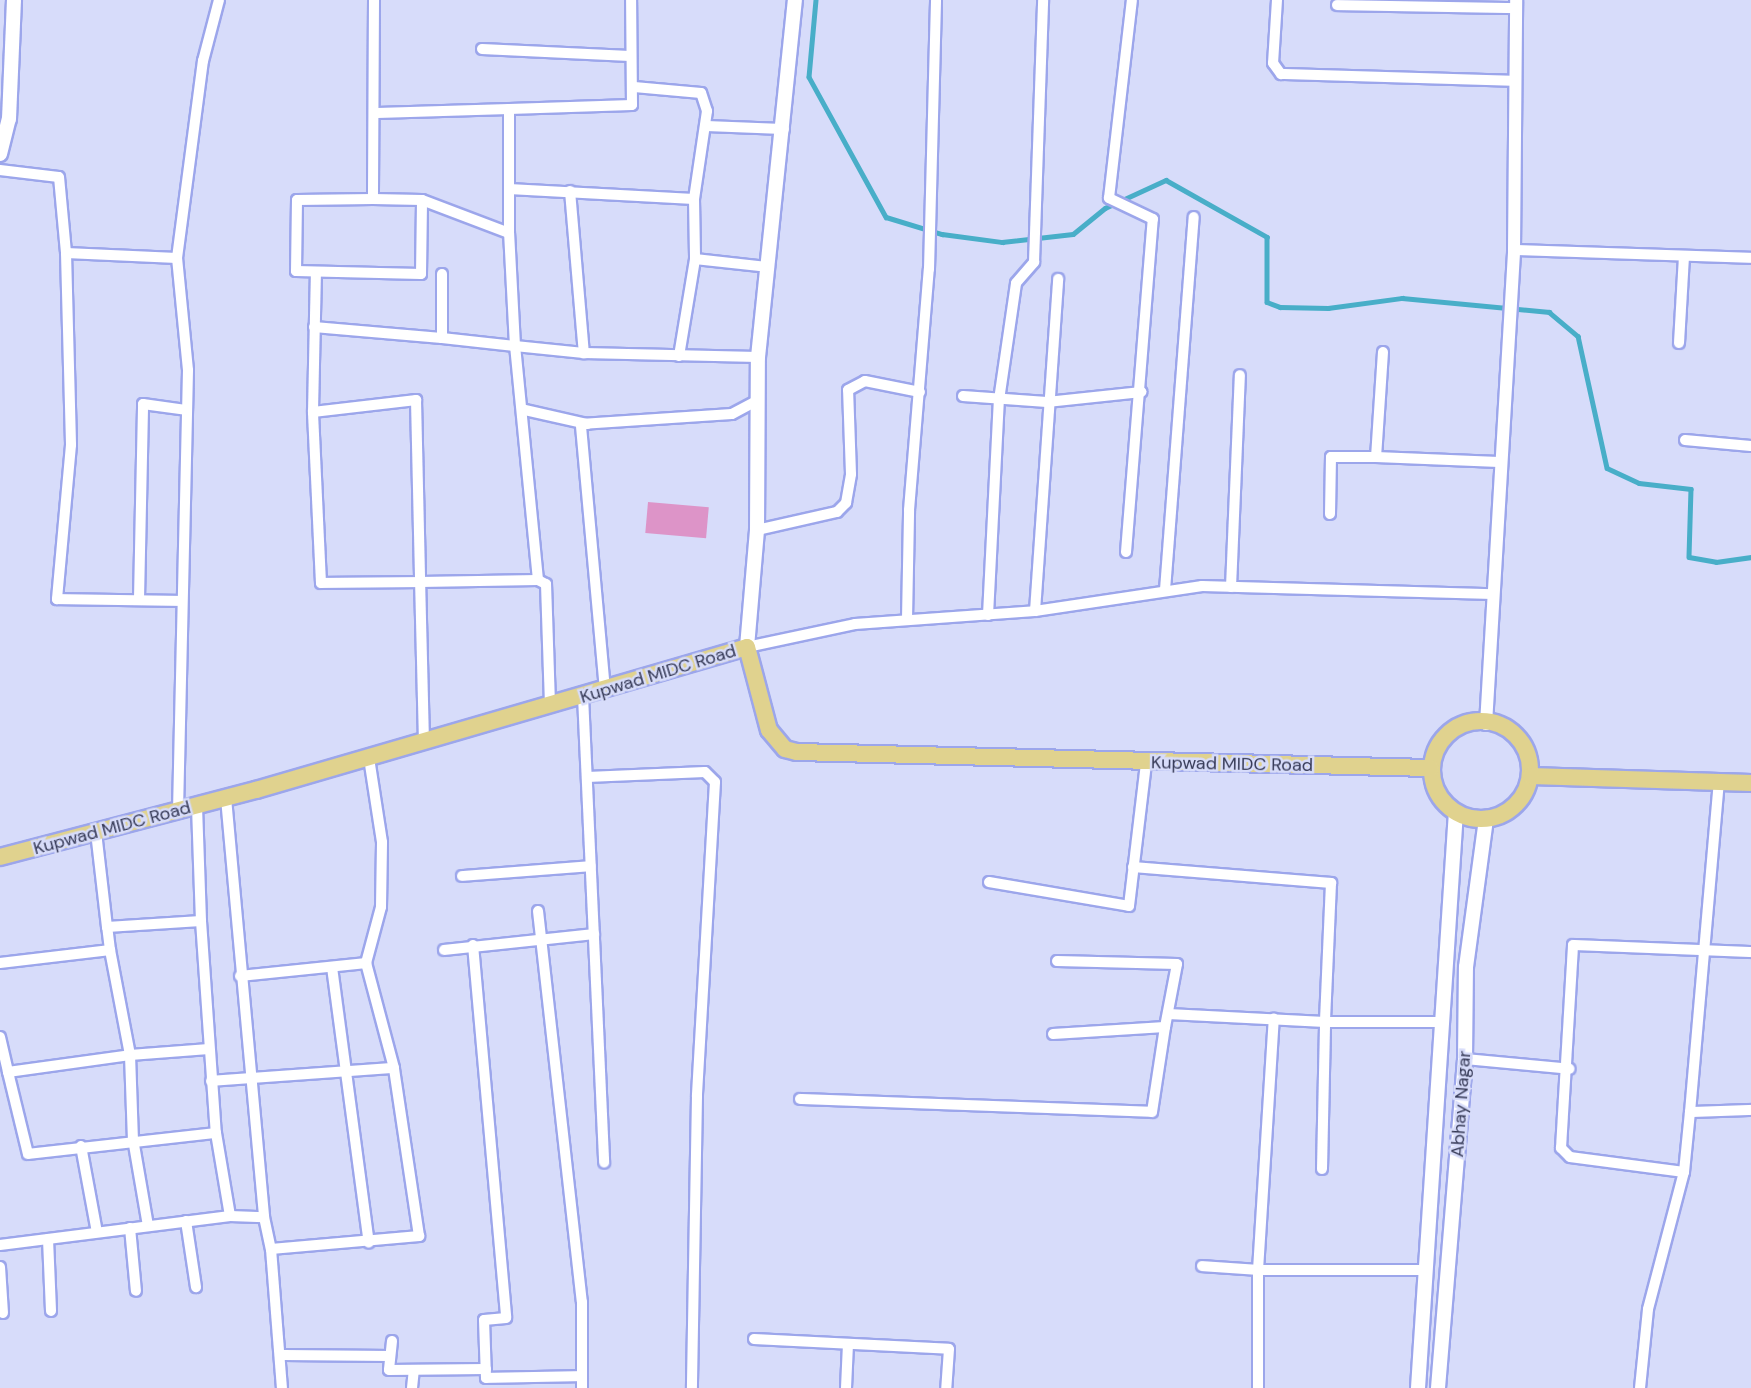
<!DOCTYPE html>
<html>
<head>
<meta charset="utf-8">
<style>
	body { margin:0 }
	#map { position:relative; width:1751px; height:1388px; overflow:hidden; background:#d7dcfa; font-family:"DM Sans",sans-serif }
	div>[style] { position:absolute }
	.green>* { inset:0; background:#dd94c8; transform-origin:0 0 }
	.stream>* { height:4.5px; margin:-2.25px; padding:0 2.25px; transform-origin:2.25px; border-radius:2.25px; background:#48aec8 }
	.roads { filter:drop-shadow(2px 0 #9ca6eb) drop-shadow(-2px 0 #9ca6eb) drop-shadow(0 2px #9ca6eb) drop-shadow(0 -2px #9ca6eb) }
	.minor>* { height:10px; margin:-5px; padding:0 5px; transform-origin:5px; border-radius:5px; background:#fff }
	.tertiary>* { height:12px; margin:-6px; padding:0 6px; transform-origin:6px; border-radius:6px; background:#fff }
	.secondary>* { height:14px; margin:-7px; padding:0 7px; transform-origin:7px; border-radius:7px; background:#fff }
	.primary>* { height:16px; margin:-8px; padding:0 8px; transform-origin:8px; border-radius:8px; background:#e0d28e }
	.primary>.ring { margin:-8px; padding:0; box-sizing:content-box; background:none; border:16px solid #e0d28e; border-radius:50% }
	span { translate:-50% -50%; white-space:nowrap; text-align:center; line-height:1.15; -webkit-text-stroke:5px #d7dcfa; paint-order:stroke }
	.street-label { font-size:18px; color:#363a57 }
</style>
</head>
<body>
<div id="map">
	<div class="green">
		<i style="left:648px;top:502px;width:61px;height:31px;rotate:5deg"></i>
	</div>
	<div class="stream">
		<i style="left:816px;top:0;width:77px;rotate:95.2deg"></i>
		<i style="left:809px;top:77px;width:160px;rotate:61.2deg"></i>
		<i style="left:886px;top:217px;width:59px;rotate:16.9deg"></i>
		<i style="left:942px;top:234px;width:61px;rotate:7.6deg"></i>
		<i style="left:1002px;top:242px;width:71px;rotate:-6.4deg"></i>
		<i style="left:1073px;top:234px;width:41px;rotate:-39.1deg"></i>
		<i style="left:1105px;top:208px;width:67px;rotate:-24.7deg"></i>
		<i style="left:1166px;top:180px;width:116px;rotate:29.4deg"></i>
		<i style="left:1267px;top:237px;width:65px;rotate:90deg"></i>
		<i style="left:1267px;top:302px;width:14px;rotate:21deg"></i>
		<i style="left:1280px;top:307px;width:48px;rotate:1.2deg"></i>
		<i style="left:1328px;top:308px;width:75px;rotate:-7.7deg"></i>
		<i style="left:1402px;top:298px;width:148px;rotate:5.4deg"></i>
		<i style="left:1549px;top:312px;width:38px;rotate:40deg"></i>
		<i style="left:1578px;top:336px;width:135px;rotate:77.6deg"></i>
		<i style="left:1607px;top:468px;width:35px;rotate:25deg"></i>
		<i style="left:1639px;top:483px;width:52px;rotate:6.6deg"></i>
		<i style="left:1691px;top:489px;width:68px;rotate:91.7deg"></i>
		<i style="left:1689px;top:557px;width:27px;rotate:10deg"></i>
		<i style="left:1716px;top:562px;width:35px;rotate:-8deg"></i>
	</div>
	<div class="roads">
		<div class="minor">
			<i style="left:374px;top:0;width:199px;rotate:90.3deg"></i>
			<i style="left:373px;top:199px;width:49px;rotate:1.2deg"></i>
			<i style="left:422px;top:200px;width:93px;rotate:20.8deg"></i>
			<i style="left:509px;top:233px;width:124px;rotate:-90deg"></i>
			<i style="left:509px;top:109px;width:132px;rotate:178.3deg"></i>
			<i style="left:1277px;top:0;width:63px;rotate:93.6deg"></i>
			<i style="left:1273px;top:63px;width:14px;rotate:54deg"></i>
			<i style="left:1281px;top:74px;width:234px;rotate:1.7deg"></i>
			<i style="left:1337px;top:5px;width:179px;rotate:1deg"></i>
			<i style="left:482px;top:49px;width:148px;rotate:2.7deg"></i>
			<i style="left:509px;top:109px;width:123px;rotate:-1.9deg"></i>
			<i style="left:632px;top:105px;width:105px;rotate:-90.5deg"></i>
			<i style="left:705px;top:126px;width:79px;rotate:2.2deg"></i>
			<i style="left:0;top:170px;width:59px;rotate:6.8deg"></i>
			<i style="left:59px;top:177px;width:76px;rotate:84.7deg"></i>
			<i style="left:66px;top:253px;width:111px;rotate:2.6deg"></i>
			<i style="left:509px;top:189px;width:185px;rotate:3.1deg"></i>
			<i style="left:694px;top:199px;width:89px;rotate:-81.6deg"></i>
			<i style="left:707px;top:111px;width:19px;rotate:-108deg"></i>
			<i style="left:701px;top:93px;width:67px;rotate:-174.9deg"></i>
			<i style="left:570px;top:191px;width:163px;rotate:85.1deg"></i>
			<i style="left:373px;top:199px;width:76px;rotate:179.2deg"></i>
			<i style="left:297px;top:200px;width:71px;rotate:90.8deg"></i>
			<i style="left:296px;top:271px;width:125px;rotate:1.4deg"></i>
			<i style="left:421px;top:274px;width:74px;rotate:-89.2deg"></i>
			<i style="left:694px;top:199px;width:60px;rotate:89deg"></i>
			<i style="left:695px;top:259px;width:72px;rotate:6.3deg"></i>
			<i style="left:1514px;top:250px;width:237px;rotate:1.9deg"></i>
			<i style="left:66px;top:253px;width:192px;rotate:88.5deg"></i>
			<i style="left:71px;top:445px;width:155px;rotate:95.2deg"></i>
			<i style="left:57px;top:599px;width:123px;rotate:0.9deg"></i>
			<i style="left:314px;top:327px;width:128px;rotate:4.9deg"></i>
			<i style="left:442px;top:338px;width:64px;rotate:-90deg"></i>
			<i style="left:442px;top:338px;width:73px;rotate:6.3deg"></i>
			<i style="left:515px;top:346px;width:113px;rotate:-93deg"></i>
			<i style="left:1679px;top:343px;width:87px;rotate:-86.7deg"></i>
			<i style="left:1383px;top:352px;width:105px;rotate:93.8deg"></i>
			<i style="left:1376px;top:457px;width:123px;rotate:2.3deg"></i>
			<i style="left:679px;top:356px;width:98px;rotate:-80.6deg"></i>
			<i style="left:963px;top:396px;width:84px;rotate:4.1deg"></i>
			<i style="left:1047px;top:402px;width:95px;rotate:-6.1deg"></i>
			<i style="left:416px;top:400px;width:182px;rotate:88.7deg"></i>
			<i style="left:420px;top:582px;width:99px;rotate:179.4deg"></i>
			<i style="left:321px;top:583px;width:171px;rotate:-92.7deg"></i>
			<i style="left:313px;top:412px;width:104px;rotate:-6.6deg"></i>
			<i style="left:525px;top:410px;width:64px;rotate:12.7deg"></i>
			<i style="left:313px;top:412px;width:140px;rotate:-88.8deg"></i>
			<i style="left:1685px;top:440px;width:66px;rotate:5.2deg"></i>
			<i style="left:1330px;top:514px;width:57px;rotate:-89deg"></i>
			<i style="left:1331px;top:457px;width:45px"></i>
			<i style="left:757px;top:530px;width:82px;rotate:-12.7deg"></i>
			<i style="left:837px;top:512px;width:13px;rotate:-45deg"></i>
			<i style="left:846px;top:503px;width:29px;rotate:-80deg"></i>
			<i style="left:851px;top:474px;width:84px;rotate:-92deg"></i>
			<i style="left:848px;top:390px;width:19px;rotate:-28deg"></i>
			<i style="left:865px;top:381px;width:56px;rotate:11.3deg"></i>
			<i style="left:1126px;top:552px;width:334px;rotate:-85.4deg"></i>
			<i style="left:1153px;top:219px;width:49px;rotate:-154.5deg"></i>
			<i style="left:1109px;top:198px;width:199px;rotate:-83.4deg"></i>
			<i style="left:538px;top:580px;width:235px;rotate:-95.6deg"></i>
			<i style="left:515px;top:346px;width:69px;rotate:5.8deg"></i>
			<i style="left:584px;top:353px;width:174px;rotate:1.3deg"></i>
			<i style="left:1231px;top:587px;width:212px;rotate:-87.6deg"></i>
			<i style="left:1165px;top:590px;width:374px;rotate:-85.6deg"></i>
			<i style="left:139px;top:599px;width:195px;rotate:-88.8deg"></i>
			<i style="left:143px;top:404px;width:43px;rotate:7.9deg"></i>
			<i style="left:1035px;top:611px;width:333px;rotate:-86deg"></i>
			<i style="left:988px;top:615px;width:215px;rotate:-87.1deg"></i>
			<i style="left:999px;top:400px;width:118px;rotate:-81.7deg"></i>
			<i style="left:1016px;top:283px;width:28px;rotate:-49deg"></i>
			<i style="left:1034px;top:262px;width:262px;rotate:-88deg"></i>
			<i style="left:907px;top:619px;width:109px;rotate:-88.9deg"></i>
			<i style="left:909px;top:510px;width:242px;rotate:-85.3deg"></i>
			<i style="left:929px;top:269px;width:269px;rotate:-88.5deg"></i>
			<i style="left:747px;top:647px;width:110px;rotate:-12deg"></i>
			<i style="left:855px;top:624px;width:180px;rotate:-4.1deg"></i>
			<i style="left:1035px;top:611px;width:169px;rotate:-8.5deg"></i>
			<i style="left:1202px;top:586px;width:291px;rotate:1.6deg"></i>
			<i style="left:605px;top:690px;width:267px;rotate:-95.2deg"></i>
			<i style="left:581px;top:424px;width:151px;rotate:-3.8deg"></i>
			<i style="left:732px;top:414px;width:30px;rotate:-28deg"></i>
			<i style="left:583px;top:696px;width:467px;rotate:87.4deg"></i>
			<i style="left:424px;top:742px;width:160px;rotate:-91.4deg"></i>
			<i style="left:420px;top:582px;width:118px;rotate:-1deg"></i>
			<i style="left:538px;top:580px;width:9px;rotate:27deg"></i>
			<i style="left:546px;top:584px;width:121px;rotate:88.1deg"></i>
			<i style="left:587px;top:777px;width:118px;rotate:-2.4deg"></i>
			<i style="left:705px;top:772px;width:14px;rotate:45deg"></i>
			<i style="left:715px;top:782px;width:315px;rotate:93.3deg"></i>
			<i style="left:697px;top:1096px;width:292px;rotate:91deg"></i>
			<i style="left:226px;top:798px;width:421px;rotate:84.8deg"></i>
			<i style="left:178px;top:811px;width:441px;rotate:-88.7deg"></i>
			<i style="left:188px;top:370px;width:113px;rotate:-95.6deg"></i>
			<i style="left:177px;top:258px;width:199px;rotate:-82.5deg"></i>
			<i style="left:203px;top:61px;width:63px;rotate:-75.3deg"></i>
			<i style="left:96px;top:832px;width:96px;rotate:83.4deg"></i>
			<i style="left:1133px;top:867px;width:199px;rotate:4.6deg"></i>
			<i style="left:1331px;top:883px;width:139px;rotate:92.5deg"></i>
			<i style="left:1325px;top:1022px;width:157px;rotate:-177.1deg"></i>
			<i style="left:462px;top:876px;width:129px;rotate:-4.4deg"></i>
			<i style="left:989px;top:882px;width:142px;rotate:9.7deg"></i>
			<i style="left:1129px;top:906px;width:144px;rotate:-83.2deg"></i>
			<i style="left:538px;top:911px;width:393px;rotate:83.6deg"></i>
			<i style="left:582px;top:1302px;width:86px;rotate:90deg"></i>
			<i style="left:201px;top:921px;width:213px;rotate:86deg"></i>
			<i style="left:216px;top:1133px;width:84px;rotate:80.4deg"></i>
			<i style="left:473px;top:945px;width:374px;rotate:84.9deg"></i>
			<i style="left:506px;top:1318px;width:22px;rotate:175deg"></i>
			<i style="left:484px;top:1320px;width:58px;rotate:88deg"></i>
			<i style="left:486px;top:1378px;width:96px;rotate:-1.2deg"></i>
			<i style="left:110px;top:950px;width:107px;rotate:79.2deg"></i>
			<i style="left:130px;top:1055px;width:79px;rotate:-4.3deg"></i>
			<i style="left:444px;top:950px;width:151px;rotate:-6.1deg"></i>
			<i style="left:0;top:963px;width:111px;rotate:-6.7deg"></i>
			<i style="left:110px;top:950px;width:23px;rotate:-97deg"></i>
			<i style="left:107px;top:927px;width:94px;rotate:-3.7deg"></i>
			<i style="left:201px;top:921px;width:115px;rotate:-92deg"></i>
			<i style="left:332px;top:967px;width:278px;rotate:82.4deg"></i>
			<i style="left:240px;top:976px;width:127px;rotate:-5.9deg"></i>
			<i style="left:1053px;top:1034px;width:112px;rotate:-3.6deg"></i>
			<i style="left:1165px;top:1027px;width:64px;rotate:-79.2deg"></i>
			<i style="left:1177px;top:964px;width:120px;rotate:-178.6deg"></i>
			<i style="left:0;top:1037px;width:36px;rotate:77deg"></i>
			<i style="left:8px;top:1072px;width:123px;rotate:-7.9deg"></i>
			<i style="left:130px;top:1055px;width:84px;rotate:88deg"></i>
			<i style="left:133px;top:1139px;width:88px;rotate:80.2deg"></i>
			<i style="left:1465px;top:1059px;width:105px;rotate:5.4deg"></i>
			<i style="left:8px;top:1072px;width:84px;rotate:76.3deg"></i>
			<i style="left:28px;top:1154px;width:189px;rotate:-6.4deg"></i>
			<i style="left:211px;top:1081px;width:183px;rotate:-4.1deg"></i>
			<i style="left:394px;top:1068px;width:109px;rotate:-104.9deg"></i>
			<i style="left:366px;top:963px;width:58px;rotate:-75deg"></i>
			<i style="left:381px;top:907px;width:65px;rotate:-89.1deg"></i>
			<i style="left:382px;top:842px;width:85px;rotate:-98.8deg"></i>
			<i style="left:800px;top:1099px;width:352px;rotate:2.1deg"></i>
			<i style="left:1152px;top:1112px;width:86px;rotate:-81.3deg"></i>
			<i style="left:1690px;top:1112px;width:331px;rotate:-85deg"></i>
			<i style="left:81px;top:1146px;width:87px;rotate:79.5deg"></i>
			<i style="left:1322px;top:1169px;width:147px;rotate:-88.8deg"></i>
			<i style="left:1325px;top:1022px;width:119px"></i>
			<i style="left:1684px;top:1172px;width:115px;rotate:-172.5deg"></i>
			<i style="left:1570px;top:1157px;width:13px;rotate:-135deg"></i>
			<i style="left:1561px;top:1148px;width:203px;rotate:-86.6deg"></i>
			<i style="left:1573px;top:945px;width:178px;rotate:2.3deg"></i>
			<i style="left:186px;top:1221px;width:67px;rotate:81.4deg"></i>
			<i style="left:130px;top:1228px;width:63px;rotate:84.6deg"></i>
			<i style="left:48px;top:1239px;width:72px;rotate:87.6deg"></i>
			<i style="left:0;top:1245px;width:232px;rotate:-7.2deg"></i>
			<i style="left:230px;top:1216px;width:34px;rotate:2deg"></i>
			<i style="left:264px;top:1217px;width:33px;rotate:78deg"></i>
			<i style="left:271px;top:1249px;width:149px;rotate:-5deg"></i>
			<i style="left:419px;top:1236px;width:170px;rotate:-98.5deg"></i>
			<i style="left:271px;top:1249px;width:139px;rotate:85.5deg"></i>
			<i style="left:1202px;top:1266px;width:56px;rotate:4.1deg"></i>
			<i style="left:1258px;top:1270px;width:252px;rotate:-86.4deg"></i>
			<i style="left:0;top:1267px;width:46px;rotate:86.3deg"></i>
			<i style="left:754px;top:1339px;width:195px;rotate:2.9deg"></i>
			<i style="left:949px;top:1349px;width:39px;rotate:94deg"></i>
			<i style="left:392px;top:1341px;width:29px;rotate:96deg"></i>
			<i style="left:389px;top:1370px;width:97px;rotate:-0.6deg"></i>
			<i style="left:284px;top:1355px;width:106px;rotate:0.5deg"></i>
			<i style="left:412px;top:1388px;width:18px;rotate:-84deg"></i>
			<i style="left:846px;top:1388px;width:44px;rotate:-87.4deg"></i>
			<i style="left:1258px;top:1388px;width:118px;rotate:-90deg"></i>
			<i style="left:1258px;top:1270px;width:164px"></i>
			<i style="left:1640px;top:1388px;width:79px;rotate:-84.2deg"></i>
			<i style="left:1648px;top:1309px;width:142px;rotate:-75.3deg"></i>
			<i style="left:1684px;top:1172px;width:60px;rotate:-84.3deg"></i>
			<i style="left:1690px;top:1112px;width:61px;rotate:-1.9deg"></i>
		</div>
		<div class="tertiary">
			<i style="left:1486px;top:724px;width:475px;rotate:-86.6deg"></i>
			<i style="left:1514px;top:250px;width:250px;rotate:-89.5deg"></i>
		</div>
		<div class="secondary">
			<i style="left:0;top:154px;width:36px;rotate:-76deg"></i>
			<i style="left:9px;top:119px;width:119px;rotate:-87.6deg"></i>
			<i style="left:747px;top:647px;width:117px;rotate:-85.1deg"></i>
			<i style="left:757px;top:530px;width:173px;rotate:-89.7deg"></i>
			<i style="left:758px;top:357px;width:359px;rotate:-84.1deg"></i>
			<i style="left:1418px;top:1388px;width:577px;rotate:-86.23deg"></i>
			<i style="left:1438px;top:1388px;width:330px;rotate:-85.3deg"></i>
			<i style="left:1465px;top:1059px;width:92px;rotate:-89.4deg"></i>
			<i style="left:1466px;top:967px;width:148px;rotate:-82.3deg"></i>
		</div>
		<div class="primary">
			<i class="ring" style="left:1432px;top:721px;width:82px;height:82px"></i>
			<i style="left:1531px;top:776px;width:220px;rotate:1.8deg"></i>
			<i style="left:0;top:857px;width:265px;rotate:-14.7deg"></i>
			<i style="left:256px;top:790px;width:511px;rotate:-16.24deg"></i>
			<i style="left:747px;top:647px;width:86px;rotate:75.2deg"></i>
			<i style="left:769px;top:730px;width:25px;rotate:50deg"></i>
			<i style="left:785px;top:749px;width:12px;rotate:14deg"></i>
			<i style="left:797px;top:752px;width:634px;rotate:1.45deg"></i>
		</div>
	</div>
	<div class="street-label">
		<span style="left:658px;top:674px;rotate:-17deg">Kupwad MIDC Road</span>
		<span style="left:1232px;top:764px;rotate:1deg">Kupwad MIDC Road</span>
		<span style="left:112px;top:828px;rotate:-15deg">Kupwad MIDC Road</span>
		<span style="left:1461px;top:1104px;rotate:-86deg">Abhay Nagar</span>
	</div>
</div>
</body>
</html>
